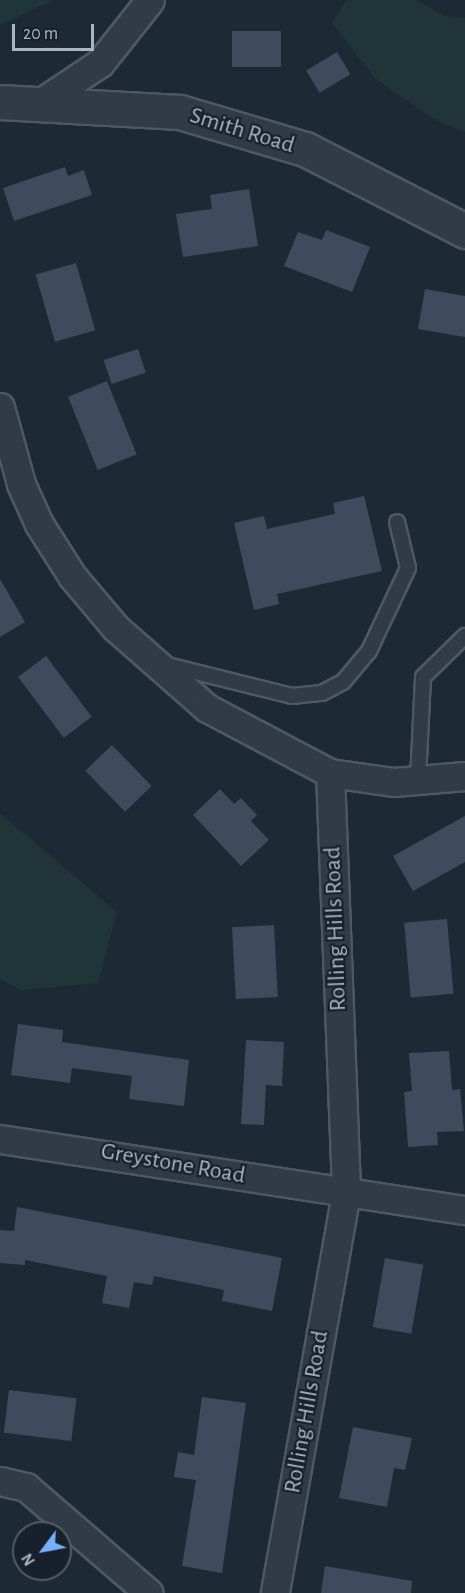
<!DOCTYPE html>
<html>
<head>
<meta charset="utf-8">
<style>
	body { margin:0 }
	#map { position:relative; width:465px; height:1593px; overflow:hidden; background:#1e2936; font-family:"Alegreya Sans",sans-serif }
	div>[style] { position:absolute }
	.green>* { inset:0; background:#1f3537 }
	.building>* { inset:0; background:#3e4b5c; transform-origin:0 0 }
	.roads { filter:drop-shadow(2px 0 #4e5865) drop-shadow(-2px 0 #4e5865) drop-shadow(0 2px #4e5865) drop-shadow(0 -2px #4e5865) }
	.service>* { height:14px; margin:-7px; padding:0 7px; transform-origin:7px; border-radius:7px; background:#313b47 }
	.minor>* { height:27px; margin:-13.5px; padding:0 13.5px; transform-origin:13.5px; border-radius:13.5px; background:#313b47 }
	.tertiary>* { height:33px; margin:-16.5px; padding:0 16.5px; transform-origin:16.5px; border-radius:16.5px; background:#313b47 }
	span { translate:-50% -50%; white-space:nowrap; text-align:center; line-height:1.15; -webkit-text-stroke:4.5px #17202b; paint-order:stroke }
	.street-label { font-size:24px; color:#aab5c4 }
	.north { position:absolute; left:12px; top:1521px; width:60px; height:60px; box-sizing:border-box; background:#17202b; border:2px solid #525c68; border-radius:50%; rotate:238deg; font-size:16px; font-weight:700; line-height:24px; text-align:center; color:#aab5c4 }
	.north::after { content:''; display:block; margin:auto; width:21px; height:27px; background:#76affe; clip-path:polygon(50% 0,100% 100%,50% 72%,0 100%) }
	.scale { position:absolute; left:12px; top:24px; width:82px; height:27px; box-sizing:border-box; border:3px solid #aab5c4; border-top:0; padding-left:8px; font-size:18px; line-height:21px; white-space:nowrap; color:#aab5c4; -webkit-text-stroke:4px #17202b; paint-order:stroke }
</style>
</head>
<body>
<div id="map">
	<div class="green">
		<i style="clip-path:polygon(0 0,54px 0,0 25px)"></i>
		<i style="clip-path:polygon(346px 0,416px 0,445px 16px,465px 18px,465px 132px,433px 119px,375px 78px,332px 23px)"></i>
		<i style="clip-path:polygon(0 813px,117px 912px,98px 983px,21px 990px,0 979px)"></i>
	</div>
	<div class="building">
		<i style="left:232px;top:31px;width:49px;height:36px"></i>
		<i style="left:337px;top:52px;width:26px;height:36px;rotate:59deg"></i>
		<i style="clip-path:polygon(65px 167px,68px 176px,84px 170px,92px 195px,14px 221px,3px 188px)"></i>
		<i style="clip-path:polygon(249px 189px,258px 246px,183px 257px,176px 214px,212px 209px,210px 195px)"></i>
		<i style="clip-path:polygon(326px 230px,370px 247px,352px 292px,284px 266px,298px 232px,322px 240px)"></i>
		<i style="left:76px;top:263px;width:70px;height:42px;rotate:74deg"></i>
		<i style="clip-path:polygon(425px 289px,465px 296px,465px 337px,418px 329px)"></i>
		<i style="left:138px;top:349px;width:25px;height:36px;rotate:72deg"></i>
		<i style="left:107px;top:381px;width:79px;height:42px;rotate:68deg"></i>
		<i style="clip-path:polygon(364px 496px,382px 571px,277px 594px,279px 604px,254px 610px,234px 523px,264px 516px,267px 529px,335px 514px,333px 503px)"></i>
		<i style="clip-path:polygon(0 579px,25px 622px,0 637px)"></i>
		<i style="left:46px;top:656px;width:76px;height:35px;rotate:53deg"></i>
		<i style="left:112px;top:745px;width:57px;height:37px;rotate:46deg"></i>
		<i style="clip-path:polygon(220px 789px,234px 804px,241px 798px,257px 815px,251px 821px,269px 840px,241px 866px,193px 815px)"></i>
		<i style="clip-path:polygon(465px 816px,465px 862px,413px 891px,393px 856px)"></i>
		<i style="left:447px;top:919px;width:75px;height:43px;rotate:85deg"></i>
		<i style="left:274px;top:925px;width:72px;height:42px;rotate:87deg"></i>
		<i style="clip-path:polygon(18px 1024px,63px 1030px,62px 1042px,189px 1060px,184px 1106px,129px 1099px,132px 1076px,72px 1068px,70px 1083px,11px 1075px)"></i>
		<i style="clip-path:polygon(246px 1040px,284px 1042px,282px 1086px,266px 1085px,264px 1125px,241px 1124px)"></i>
		<i style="clip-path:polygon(449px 1051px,452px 1090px,460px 1089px,464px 1131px,437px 1132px,438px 1145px,408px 1147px,404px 1092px,412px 1091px,409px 1053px)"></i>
		<i style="clip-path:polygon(17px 1207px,282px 1258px,272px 1311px,222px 1301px,224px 1290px,154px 1276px,152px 1285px,134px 1282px,129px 1308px,102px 1303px,107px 1276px,25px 1260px,25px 1265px,0 1263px,0 1230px,14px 1231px)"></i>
		<i style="left:385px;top:1258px;width:39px;height:70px;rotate:10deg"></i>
		<i style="left:9px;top:1390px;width:68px;height:43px;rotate:7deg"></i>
		<i style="clip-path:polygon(202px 1397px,246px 1403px,222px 1573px,182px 1566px,196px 1480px,174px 1477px,178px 1452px,194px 1455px)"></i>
		<i style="clip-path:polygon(353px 1427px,412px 1438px,405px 1470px,394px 1468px,387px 1507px,339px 1498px)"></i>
		<i style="clip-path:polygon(325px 1566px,412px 1581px,411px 1593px,321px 1593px)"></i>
	</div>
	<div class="roads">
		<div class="service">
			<i style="left:167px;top:665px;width:129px;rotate:13.9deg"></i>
			<i style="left:292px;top:696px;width:30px;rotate:-6deg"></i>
			<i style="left:322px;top:693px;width:24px;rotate:-28deg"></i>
			<i style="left:343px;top:682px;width:40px;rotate:-50deg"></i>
			<i style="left:369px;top:651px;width:92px;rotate:-64.8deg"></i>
			<i style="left:408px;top:568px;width:47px;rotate:-103.4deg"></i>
			<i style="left:418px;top:780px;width:103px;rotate:-87.2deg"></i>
			<i style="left:423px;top:677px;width:59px;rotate:-44.3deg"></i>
		</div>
		<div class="minor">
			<i style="left:40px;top:103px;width:72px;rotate:-33.7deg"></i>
			<i style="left:100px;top:63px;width:80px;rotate:-51.6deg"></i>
			<i style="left:0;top:407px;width:80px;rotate:74.7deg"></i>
			<i style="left:21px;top:484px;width:44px;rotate:65.8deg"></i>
			<i style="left:39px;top:524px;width:62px;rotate:57.6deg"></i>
			<i style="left:72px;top:576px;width:68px;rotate:49.8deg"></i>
			<i style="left:116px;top:628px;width:121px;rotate:41.3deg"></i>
			<i style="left:207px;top:708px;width:139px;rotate:27.9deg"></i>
			<i style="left:330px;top:773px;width:420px;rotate:87.8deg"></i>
			<i style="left:346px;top:1193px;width:406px;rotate:100.1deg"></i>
			<i style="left:330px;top:773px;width:65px;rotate:8deg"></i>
			<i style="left:394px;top:782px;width:71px;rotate:-4.8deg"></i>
			<i style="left:0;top:1139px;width:470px;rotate:8.7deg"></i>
			<i style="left:0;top:1481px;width:27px;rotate:13deg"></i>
			<i style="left:26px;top:1487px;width:162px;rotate:40.8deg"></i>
		</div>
		<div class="tertiary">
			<i style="left:0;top:102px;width:180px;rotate:3.2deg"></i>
			<i style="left:180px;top:112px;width:130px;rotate:16.5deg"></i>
			<i style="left:305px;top:149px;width:180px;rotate:27.1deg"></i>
		</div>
	</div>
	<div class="street-label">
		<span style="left:242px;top:131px;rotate:17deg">Smith Road</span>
		<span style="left:336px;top:929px;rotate:-92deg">Rolling Hills Road</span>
		<span style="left:173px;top:1164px;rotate:10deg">Greystone Road</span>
		<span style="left:307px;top:1412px;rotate:-80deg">Rolling Hills Road</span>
	</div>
	<div class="north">N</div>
	<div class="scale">20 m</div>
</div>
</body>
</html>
